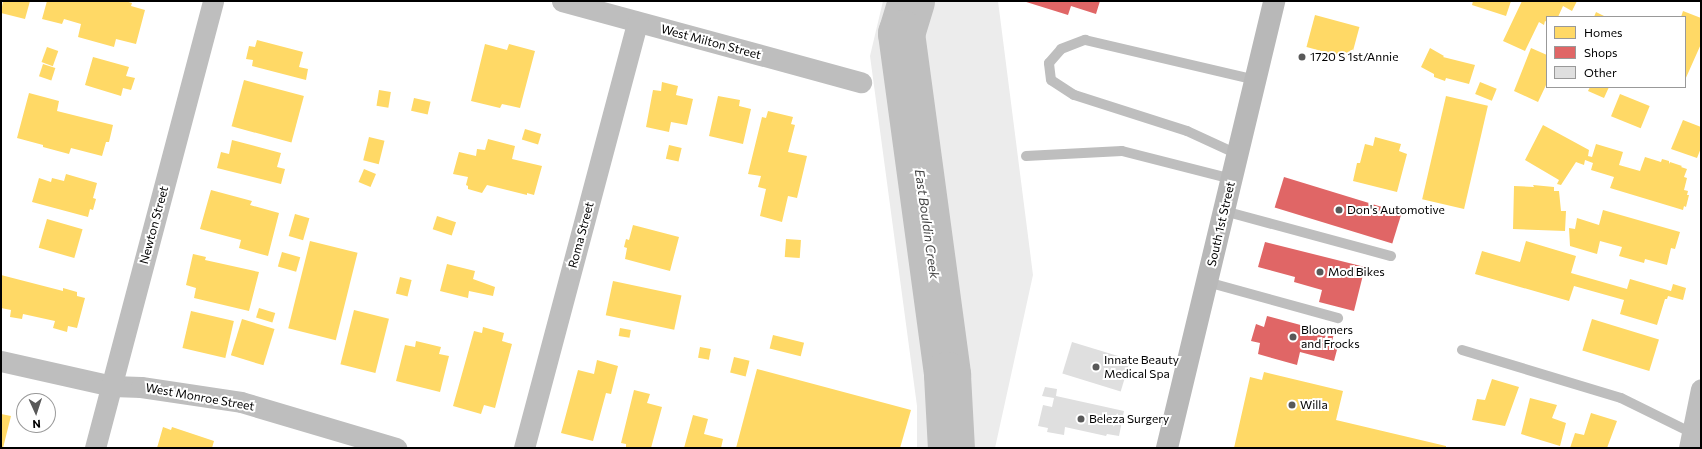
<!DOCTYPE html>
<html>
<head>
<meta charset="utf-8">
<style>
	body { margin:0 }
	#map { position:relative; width:1702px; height:449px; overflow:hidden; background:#fff; font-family:Commissioner,sans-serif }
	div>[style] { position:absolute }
	.green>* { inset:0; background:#ececec }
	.homes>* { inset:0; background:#ffd966; transform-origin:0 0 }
	.shops>* { inset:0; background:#e06666; transform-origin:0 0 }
	.river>* { height:47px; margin:-23.5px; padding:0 23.5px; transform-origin:23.5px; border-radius:23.5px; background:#bfbfbf }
	.building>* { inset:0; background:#dfdfdf; transform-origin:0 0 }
	.lane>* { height:10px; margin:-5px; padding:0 5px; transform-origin:5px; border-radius:5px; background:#bebebe }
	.street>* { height:21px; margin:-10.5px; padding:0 10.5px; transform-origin:10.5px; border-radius:10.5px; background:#bebebe }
	.secondary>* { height:22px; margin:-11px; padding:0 11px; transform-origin:11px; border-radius:11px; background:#b8b8b8 }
	.dots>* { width:11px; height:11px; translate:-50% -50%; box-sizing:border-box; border:2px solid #fff; border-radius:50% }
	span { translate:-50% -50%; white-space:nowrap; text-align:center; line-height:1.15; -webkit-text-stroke:4px #fff; paint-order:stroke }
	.street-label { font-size:12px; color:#000 }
	.poi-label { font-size:12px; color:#000 }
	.left { translate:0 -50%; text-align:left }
	.water-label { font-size:13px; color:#444; font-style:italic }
	.frame { position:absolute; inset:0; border:2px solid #000; pointer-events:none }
	.legend { position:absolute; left:1546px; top:16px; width:140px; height:72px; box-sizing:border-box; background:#fff; border:1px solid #999; margin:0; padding:5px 7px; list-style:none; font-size:12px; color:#000 }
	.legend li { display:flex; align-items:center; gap:8px; height:20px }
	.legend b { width:20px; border:1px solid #999 }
	.north { position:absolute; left:16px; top:393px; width:40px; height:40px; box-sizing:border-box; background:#fff; border:1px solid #999; border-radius:50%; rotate:177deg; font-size:11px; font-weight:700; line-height:16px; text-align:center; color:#000 }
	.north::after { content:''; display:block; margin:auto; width:14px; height:18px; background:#595959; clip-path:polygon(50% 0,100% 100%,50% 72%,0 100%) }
</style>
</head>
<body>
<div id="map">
	<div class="green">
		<i style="clip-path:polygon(883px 1px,998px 1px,1033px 275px,995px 448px,917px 448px,917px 406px,870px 56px)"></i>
	</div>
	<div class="homes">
		<i style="clip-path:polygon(3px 1px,30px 1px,25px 19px,1px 13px)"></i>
		<i style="clip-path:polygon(47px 1px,125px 1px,132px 3px,131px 6px,145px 10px,136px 44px,116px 39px,114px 47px,78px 37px,81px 24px,64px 19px,62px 24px,42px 19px)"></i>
		<i style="clip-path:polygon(1473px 1px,1511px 1px,1506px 16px,1472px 5px)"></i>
		<i style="clip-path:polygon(1522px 1px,1577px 1px,1572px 11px,1563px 6px,1558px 17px,1547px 17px,1547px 22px,1545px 21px,1544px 25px,1539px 22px,1525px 51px,1503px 41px)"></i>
		<i style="clip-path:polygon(1683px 11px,1701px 18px,1701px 44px,1685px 80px,1685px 17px,1681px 17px)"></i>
		<i style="clip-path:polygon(1596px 12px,1606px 17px,1594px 17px)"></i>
		<i style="left:1315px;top:15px;width:46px;height:33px;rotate:15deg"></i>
		<i style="clip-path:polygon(257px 40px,303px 52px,299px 67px,308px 69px,306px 80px,252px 66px,253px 60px,246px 59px,249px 46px,255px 47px)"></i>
		<i style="clip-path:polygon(485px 44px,507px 50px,509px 44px,535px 51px,520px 108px,502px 104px,500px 108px,471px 101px)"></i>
		<i style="left:47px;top:47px;width:12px;height:16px;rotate:20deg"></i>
		<i style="clip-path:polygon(1430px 48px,1444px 56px,1443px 57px,1475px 65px,1469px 84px,1446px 78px,1445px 81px,1434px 77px,1434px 74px,1421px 67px)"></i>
		<i style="clip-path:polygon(1531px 48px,1547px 55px,1547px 83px,1538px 102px,1514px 91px)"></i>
		<i style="clip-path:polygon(93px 57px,129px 67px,126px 76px,135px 78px,131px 90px,123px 88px,121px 96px,85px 85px)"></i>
		<i style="left:43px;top:64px;width:13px;height:13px;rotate:18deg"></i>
		<i style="left:244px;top:80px;width:62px;height:48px;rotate:15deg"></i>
		<i style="clip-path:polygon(662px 82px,678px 86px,676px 95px,693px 99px,687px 125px,671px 122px,669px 132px,646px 127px,653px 90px,661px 91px)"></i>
		<i style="left:1480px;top:82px;width:18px;height:13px;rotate:22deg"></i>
		<i style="clip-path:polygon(1590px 87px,1609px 87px,1604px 98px,1588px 91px)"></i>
		<i style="left:379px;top:90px;width:12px;height:16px;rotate:9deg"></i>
		<i style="clip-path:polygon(29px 93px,59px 101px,57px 111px,113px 125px,109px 142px,106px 142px,102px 156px,71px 148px,69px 154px,43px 147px,43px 145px,17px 138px)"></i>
		<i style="left:1620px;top:94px;width:32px;height:24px;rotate:22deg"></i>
		<i style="clip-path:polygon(718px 96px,740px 100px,739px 106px,751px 109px,743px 144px,709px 136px)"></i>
		<i style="left:1446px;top:96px;width:43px;height:106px;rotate:13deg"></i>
		<i style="left:414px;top:98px;width:17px;height:13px;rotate:13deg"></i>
		<i style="clip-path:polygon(768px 111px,793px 117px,791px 124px,795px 125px,788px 152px,807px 156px,797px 198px,788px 196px,782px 222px,760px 216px,766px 189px,758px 187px,761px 176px,748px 174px,762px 117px,766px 118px)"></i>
		<i style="clip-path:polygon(1683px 120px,1701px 127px,1701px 148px,1697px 158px,1671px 149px)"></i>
		<i style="clip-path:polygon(1543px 125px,1589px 150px,1588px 156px,1592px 157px,1596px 144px,1623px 152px,1619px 165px,1640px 171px,1645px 157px,1661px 162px,1662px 159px,1669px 161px,1669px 164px,1670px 162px,1682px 166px,1681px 167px,1687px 169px,1684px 177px,1687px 178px,1684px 190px,1688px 191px,1687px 195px,1689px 195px,1686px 207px,1684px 206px,1683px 210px,1610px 188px,1614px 177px,1591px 170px,1593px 163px,1585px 160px,1584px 165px,1576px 162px,1561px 185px,1557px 184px,1559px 180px,1525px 160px)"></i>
		<i style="left:525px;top:129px;width:17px;height:11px;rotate:17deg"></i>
		<i style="left:369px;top:137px;width:16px;height:24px;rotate:14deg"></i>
		<i style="clip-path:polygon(1375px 137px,1401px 144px,1399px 151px,1407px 154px,1397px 192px,1353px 181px,1357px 163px,1360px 163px,1365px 144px,1373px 146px)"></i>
		<i style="clip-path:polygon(488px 139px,515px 146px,512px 159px,542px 166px,534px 195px,527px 193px,527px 195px,487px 185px,482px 193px,468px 189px,468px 186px,466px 185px,468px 177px,453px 174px,459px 152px,476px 156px,477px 149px,485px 150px)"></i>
		<i style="clip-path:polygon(232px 140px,281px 153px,277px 167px,285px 169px,281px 184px,217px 168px,221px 152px,229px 154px)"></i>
		<i style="left:669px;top:145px;width:13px;height:14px;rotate:13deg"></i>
		<i style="left:364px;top:169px;width:13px;height:14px;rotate:23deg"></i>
		<i style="clip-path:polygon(66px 174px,97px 183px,93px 198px,96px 199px,93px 210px,90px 209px,88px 217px,32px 202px,39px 178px,51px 182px,52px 178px,64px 181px)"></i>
		<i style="clip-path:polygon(1533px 185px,1554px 187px,1554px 191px,1559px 191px,1561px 211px,1566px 211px,1565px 231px,1513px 229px,1514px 186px,1534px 187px)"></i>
		<i style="clip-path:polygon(211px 190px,252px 201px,250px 205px,279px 213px,268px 256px,239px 248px,241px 240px,200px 229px)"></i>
		<i style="clip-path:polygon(1603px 210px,1680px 232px,1675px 249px,1671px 248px,1667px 265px,1645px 259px,1644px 263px,1619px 256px,1622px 247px,1600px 241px,1597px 254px,1570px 246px,1569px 228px,1575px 229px,1577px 218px,1599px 225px)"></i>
		<i style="left:295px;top:214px;width:15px;height:23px;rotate:16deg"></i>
		<i style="left:437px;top:216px;width:20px;height:14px;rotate:18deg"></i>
		<i style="left:47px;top:219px;width:37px;height:30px;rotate:16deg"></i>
		<i style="clip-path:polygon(633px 225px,679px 237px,670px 271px,625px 259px,627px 248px,624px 247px,626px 239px,629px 240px)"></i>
		<i style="left:786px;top:239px;width:15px;height:18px;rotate:4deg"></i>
		<i style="left:310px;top:241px;width:49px;height:90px;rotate:14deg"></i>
		<i style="clip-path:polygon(1526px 241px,1576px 256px,1571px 273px,1627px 289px,1630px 279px,1671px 291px,1673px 284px,1686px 288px,1683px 300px,1668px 296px,1667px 299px,1665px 299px,1657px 325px,1620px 314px,1624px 300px,1574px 286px,1569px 301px,1475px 274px,1482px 251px,1520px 262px)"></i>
		<i style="left:282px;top:252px;width:19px;height:15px;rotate:16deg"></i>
		<i style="clip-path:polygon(193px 254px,206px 257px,205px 260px,259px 272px,249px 311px,194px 298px,196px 288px,186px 285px)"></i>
		<i style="clip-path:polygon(447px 264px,475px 271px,473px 279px,495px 287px,493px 296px,469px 291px,468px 298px,440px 291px)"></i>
		<i style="clip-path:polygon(1px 275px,63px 291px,63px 288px,77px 292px,77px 296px,85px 298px,77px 328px,68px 326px,67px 332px,53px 328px,55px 321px,23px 314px,22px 319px,10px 317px,11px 310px,1px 308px)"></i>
		<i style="left:400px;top:277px;width:12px;height:17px;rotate:14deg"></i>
		<i style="left:613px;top:281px;width:70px;height:35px;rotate:12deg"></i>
		<i style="left:259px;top:308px;width:17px;height:10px;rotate:17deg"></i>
		<i style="left:354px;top:310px;width:36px;height:56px;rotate:14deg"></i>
		<i style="left:191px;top:311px;width:44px;height:38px;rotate:13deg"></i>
		<i style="left:242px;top:319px;width:34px;height:38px;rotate:17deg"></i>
		<i style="left:1592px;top:319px;width:70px;height:33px;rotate:17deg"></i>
		<i style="clip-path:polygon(483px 327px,504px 333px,502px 341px,512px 344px,495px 408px,484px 405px,481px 414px,453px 406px,474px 331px,482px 333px)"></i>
		<i style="left:620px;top:328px;width:11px;height:8px;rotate:10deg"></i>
		<i style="left:773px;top:335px;width:32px;height:14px;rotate:14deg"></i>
		<i style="clip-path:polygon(416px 341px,441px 347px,439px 354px,449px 356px,440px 392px,396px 381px,405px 345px,415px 347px)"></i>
		<i style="left:700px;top:347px;width:11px;height:11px;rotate:10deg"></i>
		<i style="left:734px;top:357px;width:16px;height:16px;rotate:14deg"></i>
		<i style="clip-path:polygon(597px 360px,618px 366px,611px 394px,606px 393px,593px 441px,561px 433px,578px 370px,594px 374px)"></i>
		<i style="clip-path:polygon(757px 369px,911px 410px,900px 448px,736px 448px)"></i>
		<i style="clip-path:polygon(1264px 372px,1343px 391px,1336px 420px,1446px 446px,1446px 448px,1234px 448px,1250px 377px,1262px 380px)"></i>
		<i style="clip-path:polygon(1492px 379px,1519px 387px,1505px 426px,1472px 420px,1477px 399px,1485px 400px)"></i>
		<i style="clip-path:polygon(634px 390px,650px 394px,647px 403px,662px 407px,651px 448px,626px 448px,626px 444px,621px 443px)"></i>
		<i style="clip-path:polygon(1530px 398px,1557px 405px,1552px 418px,1566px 423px,1560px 446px,1521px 434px)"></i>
		<i style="clip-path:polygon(1591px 413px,1617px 421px,1607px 448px,1570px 448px,1575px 433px,1584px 435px)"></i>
		<i style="clip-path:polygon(1px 414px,11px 416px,3px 448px,1px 448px)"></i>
		<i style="clip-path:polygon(693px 415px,708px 419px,704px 434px,723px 439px,721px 448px,684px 448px)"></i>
		<i style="clip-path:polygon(163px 427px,171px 430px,172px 427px,214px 441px,212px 448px,157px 448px)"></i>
	</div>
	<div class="shops">
		<i style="clip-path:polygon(1023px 1px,1100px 1px,1096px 14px,1071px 6px,1068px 15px)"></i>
		<i style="left:1284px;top:177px;width:123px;height:32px;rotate:17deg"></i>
		<i style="clip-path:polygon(1265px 242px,1365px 267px,1354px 311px,1319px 302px,1322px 290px,1294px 282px,1295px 277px,1258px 267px)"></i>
		<i style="clip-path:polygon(1267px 316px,1334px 334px,1331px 344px,1338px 346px,1334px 361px,1300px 352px,1297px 365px,1258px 354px,1260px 343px,1251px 341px,1256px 324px,1264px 327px)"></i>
	</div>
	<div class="river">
		<i style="left:911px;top:1px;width:34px;rotate:107deg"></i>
		<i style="left:901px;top:33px;width:345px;rotate:82.3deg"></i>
		<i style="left:947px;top:375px;width:73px;rotate:86.9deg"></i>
	</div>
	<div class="building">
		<i style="left:1072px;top:342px;width:61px;height:33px;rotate:17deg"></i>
		<i style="clip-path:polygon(1045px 387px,1057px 389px,1056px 396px,1124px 411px,1119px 436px,1107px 434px,1106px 436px,1065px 427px,1064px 435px,1047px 432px,1048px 428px,1038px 426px,1043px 405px,1052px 407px,1054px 398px,1042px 396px)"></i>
	</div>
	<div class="lane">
		<i style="left:1237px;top:154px;width:55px;rotate:-155.3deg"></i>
		<i style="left:1187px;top:131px;width:119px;rotate:-162.3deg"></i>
		<i style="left:1074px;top:95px;width:27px;rotate:-147deg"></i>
		<i style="left:1051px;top:80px;width:17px;rotate:-97deg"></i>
		<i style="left:1049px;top:63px;width:18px;rotate:-49deg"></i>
		<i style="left:1061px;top:49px;width:26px;rotate:-21deg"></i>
		<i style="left:1085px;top:40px;width:175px;rotate:13.2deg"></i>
		<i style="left:1026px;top:156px;width:96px;rotate:-3deg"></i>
		<i style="left:1122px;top:151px;width:114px;rotate:14.3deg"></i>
		<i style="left:1224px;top:211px;width:173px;rotate:15.1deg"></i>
		<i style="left:1207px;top:282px;width:136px;rotate:15.4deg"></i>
		<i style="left:1462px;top:350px;width:166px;rotate:16.8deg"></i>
		<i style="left:1621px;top:398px;width:79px;rotate:26.2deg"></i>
	</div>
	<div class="street">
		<i style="left:562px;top:1px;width:310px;rotate:15.2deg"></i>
		<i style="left:1px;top:361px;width:114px;rotate:12.7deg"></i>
		<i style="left:112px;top:386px;width:29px;rotate:2deg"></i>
		<i style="left:141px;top:387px;width:101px;rotate:8.5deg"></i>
		<i style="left:241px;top:402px;width:162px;rotate:16.5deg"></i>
		<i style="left:95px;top:448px;width:462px;rotate:-75.2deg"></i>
		<i style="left:524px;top:448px;width:441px;rotate:-75.1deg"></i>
		<i style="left:1689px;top:448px;width:60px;rotate:-78.5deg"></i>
	</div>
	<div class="secondary">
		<i style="left:1167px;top:448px;width:460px;rotate:-76.5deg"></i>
	</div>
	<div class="dots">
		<i style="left:1302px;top:57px;background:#595959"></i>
		<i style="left:1339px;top:210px;background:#595959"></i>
		<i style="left:1320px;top:272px;background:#595959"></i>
		<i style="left:1293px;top:337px;background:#595959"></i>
		<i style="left:1096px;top:367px;background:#595959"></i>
		<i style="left:1292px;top:405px;background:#595959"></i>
		<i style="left:1081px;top:419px;background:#595959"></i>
	</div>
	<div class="street-label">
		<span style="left:711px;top:42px;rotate:15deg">West Milton Street</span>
		<span style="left:1221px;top:224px;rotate:-77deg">South 1st Street</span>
		<span style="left:154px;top:225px;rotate:-75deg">Newton Street</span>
		<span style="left:581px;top:235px;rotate:-75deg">Roma Street</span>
		<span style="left:200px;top:397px;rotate:10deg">West Monroe Street</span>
	</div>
	<div class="poi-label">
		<span class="left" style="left:1310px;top:57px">1720 S 1st/Annie</span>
		<span class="left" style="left:1347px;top:210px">Don's Automotive</span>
		<span class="left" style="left:1328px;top:272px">Mod Bikes</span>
		<span class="left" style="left:1301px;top:337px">Bloomers<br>and Frocks</span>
		<span class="left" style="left:1104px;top:367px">Innate Beauty<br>Medical Spa</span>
		<span class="left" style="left:1300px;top:405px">Willa</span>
		<span class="left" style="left:1089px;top:419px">Beleza Surgery</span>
	</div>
	<div class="water-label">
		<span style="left:927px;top:224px;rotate:82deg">East Bouldin Creek</span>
	</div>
	<div class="frame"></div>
	<ul class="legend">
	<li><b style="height:11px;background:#ffd966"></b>Homes</li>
	<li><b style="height:11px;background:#e06666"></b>Shops</li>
	<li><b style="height:11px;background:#dfdfdf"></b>Other</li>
	</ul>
	<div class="north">N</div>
</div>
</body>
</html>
